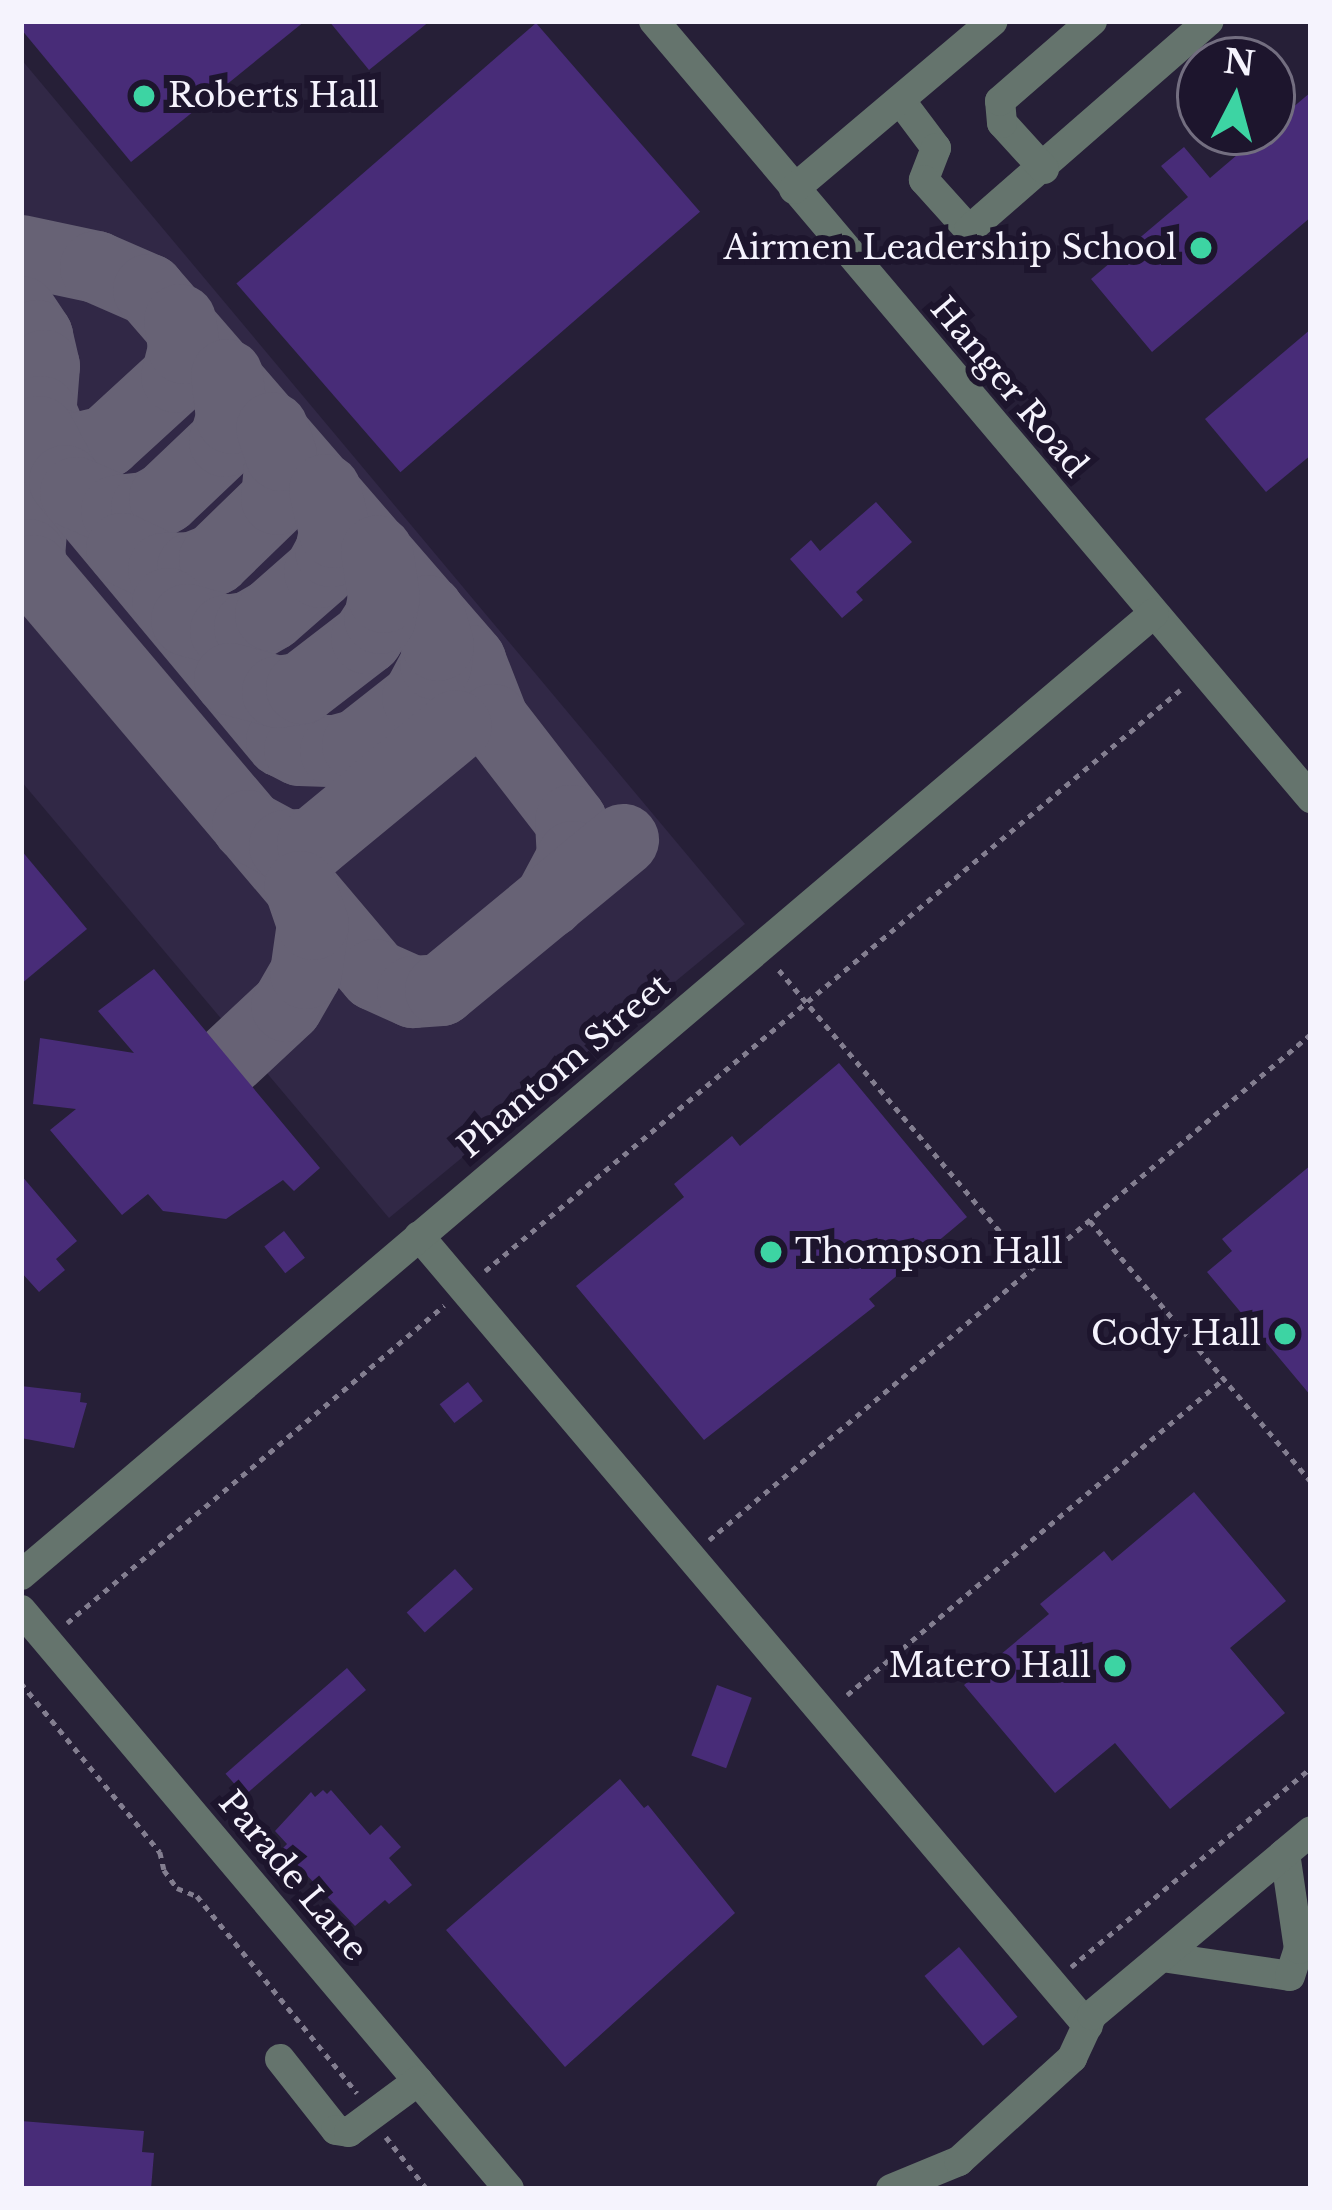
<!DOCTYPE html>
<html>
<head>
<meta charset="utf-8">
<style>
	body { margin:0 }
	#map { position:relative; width:1332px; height:2210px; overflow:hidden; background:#261f37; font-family:"Libre Baskerville",serif }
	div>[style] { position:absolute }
	.built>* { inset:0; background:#312846 }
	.taxiway>* { height:72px; margin:-36px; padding:0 36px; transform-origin:36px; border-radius:36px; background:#676275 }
	.building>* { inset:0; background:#482c78; transform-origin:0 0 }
	.path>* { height:4.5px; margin-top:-2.25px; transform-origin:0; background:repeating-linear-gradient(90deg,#837e90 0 6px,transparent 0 12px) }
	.minor>* { height:30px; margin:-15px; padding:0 15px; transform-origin:15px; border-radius:15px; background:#65746d }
	.dots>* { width:33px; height:33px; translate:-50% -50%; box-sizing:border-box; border:6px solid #1d152d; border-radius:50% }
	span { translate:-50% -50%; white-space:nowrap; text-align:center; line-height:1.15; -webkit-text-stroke:12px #1d152d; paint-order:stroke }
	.poi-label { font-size:33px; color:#f5f3fd }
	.left { translate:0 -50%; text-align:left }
	.right { translate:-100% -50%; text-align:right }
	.street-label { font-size:33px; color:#f5f3fd }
	.frame { position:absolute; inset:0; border:24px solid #f5f3fd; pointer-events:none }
	.north { position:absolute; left:1176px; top:36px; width:120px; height:120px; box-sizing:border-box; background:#1d152d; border:3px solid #736e80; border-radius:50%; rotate:6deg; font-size:33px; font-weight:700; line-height:48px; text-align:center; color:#f5f3fd }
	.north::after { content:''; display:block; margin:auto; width:42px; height:54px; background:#3dd4a3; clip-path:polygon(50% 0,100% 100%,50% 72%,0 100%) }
</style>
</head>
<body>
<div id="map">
	<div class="built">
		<i style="clip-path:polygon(21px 59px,745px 924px,389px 1218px,21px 781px)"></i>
	</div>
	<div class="taxiway">
		<i style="left:21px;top:251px;width:77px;rotate:12deg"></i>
		<i style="left:96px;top:267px;width:58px;rotate:23.5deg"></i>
		<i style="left:149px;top:290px;width:491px;rotate:49.1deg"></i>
		<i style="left:470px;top:661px;width:63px;rotate:68.7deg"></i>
		<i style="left:493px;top:720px;width:128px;rotate:52.3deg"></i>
		<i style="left:571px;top:821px;width:36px;rotate:87deg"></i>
		<i style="left:573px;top:857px;width:51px;rotate:118.1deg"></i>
		<i style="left:21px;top:312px;width:29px;rotate:56deg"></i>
		<i style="left:37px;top:336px;width:31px;rotate:77deg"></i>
		<i style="left:44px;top:366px;width:190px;rotate:94.5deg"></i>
		<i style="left:29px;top:555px;width:16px;rotate:76deg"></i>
		<i style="left:33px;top:571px;width:529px;rotate:49.75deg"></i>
		<i style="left:375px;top:975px;width:42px;rotate:24.1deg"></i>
		<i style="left:413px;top:992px;width:28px;rotate:-4deg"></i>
		<i style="left:441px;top:990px;width:236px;rotate:-39.5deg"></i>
		<i style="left:41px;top:412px;width:34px;rotate:67deg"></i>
		<i style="left:54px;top:443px;width:18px;rotate:22deg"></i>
		<i style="left:71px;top:450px;width:36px;rotate:-13deg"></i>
		<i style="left:106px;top:442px;width:96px;rotate:-42.5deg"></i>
		<i style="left:177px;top:377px;width:30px;rotate:-76deg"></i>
		<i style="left:184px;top:348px;width:28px;rotate:-98deg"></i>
		<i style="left:39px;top:432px;width:55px;rotate:62deg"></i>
		<i style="left:65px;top:481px;width:339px;rotate:50.2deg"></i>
		<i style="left:282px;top:741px;width:20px;rotate:27deg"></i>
		<i style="left:300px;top:750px;width:36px;rotate:2deg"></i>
		<i style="left:336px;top:751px;width:23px;rotate:-15deg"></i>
		<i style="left:358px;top:745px;width:76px;rotate:-38.1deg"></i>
		<i style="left:418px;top:698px;width:38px;rotate:-62deg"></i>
		<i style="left:436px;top:664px;width:19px;rotate:-84deg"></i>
		<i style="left:438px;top:645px;width:35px;rotate:-106deg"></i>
		<i style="left:76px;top:493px;width:45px;rotate:23.7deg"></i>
		<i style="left:117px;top:511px;width:30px;rotate:-6deg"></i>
		<i style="left:147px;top:508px;width:21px;rotate:-29deg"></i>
		<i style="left:165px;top:498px;width:83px;rotate:-43.5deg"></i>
		<i style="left:225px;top:441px;width:24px;rotate:-73deg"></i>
		<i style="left:232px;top:418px;width:43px;rotate:-96.6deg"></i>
		<i style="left:122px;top:549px;width:47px;rotate:25.5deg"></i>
		<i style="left:164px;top:569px;width:29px;rotate:-2deg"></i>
		<i style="left:193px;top:568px;width:24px;rotate:-22deg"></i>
		<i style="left:215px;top:559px;width:86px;rotate:-44.1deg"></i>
		<i style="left:277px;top:499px;width:44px;rotate:-84.8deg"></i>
		<i style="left:281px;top:455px;width:28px;rotate:-108deg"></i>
		<i style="left:168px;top:604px;width:25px;rotate:40deg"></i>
		<i style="left:187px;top:620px;width:41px;rotate:15.8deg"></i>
		<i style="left:226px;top:631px;width:24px;rotate:-9deg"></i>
		<i style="left:250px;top:627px;width:24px;rotate:-30deg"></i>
		<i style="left:271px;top:615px;width:65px;rotate:-41.3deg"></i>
		<i style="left:320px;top:572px;width:24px;rotate:-62deg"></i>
		<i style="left:331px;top:551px;width:19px;rotate:-78deg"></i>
		<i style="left:335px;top:532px;width:43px;rotate:-103.4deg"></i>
		<i style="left:230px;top:679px;width:50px;rotate:15.2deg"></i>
		<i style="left:278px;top:692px;width:24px;rotate:-9deg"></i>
		<i style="left:302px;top:688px;width:82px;rotate:-37.6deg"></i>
		<i style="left:367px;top:638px;width:24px;rotate:-57deg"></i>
		<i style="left:380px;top:618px;width:21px;rotate:-79deg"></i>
		<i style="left:384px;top:597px;width:46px;rotate:-98.8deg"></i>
		<i style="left:248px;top:826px;width:42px;rotate:28.4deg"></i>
		<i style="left:285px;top:846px;width:28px;rotate:-4deg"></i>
		<i style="left:313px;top:844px;width:185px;rotate:-39.5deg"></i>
		<i style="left:229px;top:1060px;width:79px;rotate:-43deg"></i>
		<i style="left:287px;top:1006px;width:38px;rotate:-60deg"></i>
		<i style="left:306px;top:973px;width:49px;rotate:-81.9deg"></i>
		<i style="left:313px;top:924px;width:39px;rotate:-109deg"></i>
	</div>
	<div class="building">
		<i style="clip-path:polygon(21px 21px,305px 21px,131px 162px,21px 29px)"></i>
		<i style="clip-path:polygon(329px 21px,430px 21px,369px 70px)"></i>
		<i style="left:536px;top:23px;width:250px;height:397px;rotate:49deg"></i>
		<i style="clip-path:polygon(1311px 92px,1311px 217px,1152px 352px,1091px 279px,1188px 197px,1161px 166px,1184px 147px,1210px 178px,1264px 132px,1272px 132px,1272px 125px)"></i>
		<i style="clip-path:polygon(1311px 329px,1311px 455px,1266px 492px,1205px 419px)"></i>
		<i style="clip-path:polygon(876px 502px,912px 542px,856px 592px,863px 600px,842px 618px,790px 559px,811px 540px,820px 551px)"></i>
		<i style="clip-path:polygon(21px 850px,87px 929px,21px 984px)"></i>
		<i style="clip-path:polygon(154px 969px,320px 1168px,294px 1191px,283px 1180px,226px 1219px,163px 1211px,148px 1194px,122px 1215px,50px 1130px,76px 1109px,33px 1104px,40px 1038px,134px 1053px,98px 1011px)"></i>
		<i style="clip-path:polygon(839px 1063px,967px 1217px,869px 1299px,875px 1306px,704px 1440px,576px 1286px,684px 1197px,674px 1184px,732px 1136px,740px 1146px)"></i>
		<i style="clip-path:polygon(1311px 1165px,1311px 1396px,1207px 1272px,1232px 1251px,1222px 1239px)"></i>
		<i style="clip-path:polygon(21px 1175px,77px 1241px,56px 1259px,65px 1270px,39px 1292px,21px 1272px)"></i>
		<i style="left:284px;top:1231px;width:34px;height:25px;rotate:52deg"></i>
		<i style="left:468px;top:1382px;width:24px;height:36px;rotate:52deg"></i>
		<i style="clip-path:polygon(21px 1386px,81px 1393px,80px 1402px,87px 1403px,74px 1448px,21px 1438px)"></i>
		<i style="clip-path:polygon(1194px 1492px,1286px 1601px,1230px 1648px,1285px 1713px,1170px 1809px,1115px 1743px,1055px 1793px,964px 1685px,1049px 1614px,1040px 1604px,1104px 1551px,1112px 1561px)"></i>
		<i style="left:455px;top:1569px;width:27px;height:65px;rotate:48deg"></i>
		<i style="left:347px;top:1668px;width:29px;height:161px;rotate:49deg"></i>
		<i style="left:717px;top:1685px;width:37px;height:75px;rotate:20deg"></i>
		<i style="clip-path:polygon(620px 1779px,644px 1808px,648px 1805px,735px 1913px,565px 2067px,446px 1930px)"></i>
		<i style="clip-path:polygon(323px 1790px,327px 1794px,331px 1790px,370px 1835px,381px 1825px,401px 1847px,389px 1858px,412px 1885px,389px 1904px,385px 1900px,355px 1926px,282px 1849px,287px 1844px,275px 1831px,311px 1792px,315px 1797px)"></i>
		<i style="left:959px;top:1947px;width:91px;height:45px;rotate:50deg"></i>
		<i style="clip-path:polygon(21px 2121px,144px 2131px,142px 2152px,154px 2153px,151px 2189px,21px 2189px)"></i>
	</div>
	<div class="path">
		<i style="left:779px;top:970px;width:390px;rotate:49.8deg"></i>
		<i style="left:1090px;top:1221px;width:342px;rotate:49.7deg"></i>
		<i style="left:485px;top:1271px;width:906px;rotate:-39.89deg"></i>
		<i style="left:709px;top:1540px;width:786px;rotate:-40.05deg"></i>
		<i style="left:67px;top:1623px;width:493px;rotate:-40.1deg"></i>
		<i style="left:21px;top:1683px;width:219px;rotate:50.6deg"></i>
		<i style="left:160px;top:1852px;width:18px;rotate:77deg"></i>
		<i style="left:164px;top:1870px;width:22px;rotate:54deg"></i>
		<i style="left:177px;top:1888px;width:22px;rotate:22deg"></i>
		<i style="left:197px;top:1896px;width:254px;rotate:50.9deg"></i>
		<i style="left:847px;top:1695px;width:492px;rotate:-40deg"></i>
		<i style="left:1071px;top:1967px;width:312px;rotate:-39.7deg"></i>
		<i style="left:386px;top:2137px;width:66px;rotate:51.7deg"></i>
	</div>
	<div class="minor">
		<i style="left:654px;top:21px;width:1018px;rotate:49.78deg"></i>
		<i style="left:900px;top:100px;width:60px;rotate:53.1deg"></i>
		<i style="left:936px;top:148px;width:34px;rotate:111deg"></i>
		<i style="left:924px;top:180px;width:67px;rotate:48deg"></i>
		<i style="left:969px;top:230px;width:318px;rotate:-41.1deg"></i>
		<i style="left:1044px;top:169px;width:62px;rotate:-132.4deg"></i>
		<i style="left:1002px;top:123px;width:22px;rotate:-95deg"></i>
		<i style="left:1000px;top:101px;width:122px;rotate:-41deg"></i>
		<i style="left:794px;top:189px;width:260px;rotate:-40.2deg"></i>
		<i style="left:419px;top:1236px;width:1035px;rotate:49.74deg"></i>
		<i style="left:21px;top:1575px;width:1486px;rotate:-40.33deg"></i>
		<i style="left:21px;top:1610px;width:757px;rotate:49.87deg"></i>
		<i style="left:1162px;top:1957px;width:129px;rotate:8.4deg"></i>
		<i style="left:1290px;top:1976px;width:28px;rotate:-72deg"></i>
		<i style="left:1299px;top:1949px;width:97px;rotate:-98.3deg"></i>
		<i style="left:280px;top:2059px;width:90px;rotate:51.7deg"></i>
		<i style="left:336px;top:2130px;width:13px;rotate:9deg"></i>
		<i style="left:349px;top:2132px;width:86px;rotate:-36.5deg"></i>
		<i style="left:891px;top:2189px;width:74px;rotate:-22.4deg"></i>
		<i style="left:959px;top:2161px;width:153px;rotate:-42.3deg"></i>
		<i style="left:1072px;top:2058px;width:47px;rotate:-65.1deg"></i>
		<i style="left:1092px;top:2015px;width:286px;rotate:-40deg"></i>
	</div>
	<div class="dots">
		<i style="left:144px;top:96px;background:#3dd4a3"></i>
		<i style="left:1201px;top:248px;background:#3dd4a3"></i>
		<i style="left:771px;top:1252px;background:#3dd4a3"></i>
		<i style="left:1285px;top:1334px;background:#3dd4a3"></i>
		<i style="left:1115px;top:1666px;background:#3dd4a3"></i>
	</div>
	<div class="poi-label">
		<span class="left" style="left:168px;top:96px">Roberts Hall</span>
		<span class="right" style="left:1177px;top:248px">Airmen Leadership School</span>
		<span class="left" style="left:795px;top:1252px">Thompson Hall</span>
		<span class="right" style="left:1261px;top:1334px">Cody Hall</span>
		<span class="right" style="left:1091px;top:1666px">Matero Hall</span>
	</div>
	<div class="street-label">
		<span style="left:1009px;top:387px;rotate:50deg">Hanger Road</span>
		<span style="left:564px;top:1066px;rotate:-40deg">Phantom Street</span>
		<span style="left:293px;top:1876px;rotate:50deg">Parade Lane</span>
	</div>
	<div class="frame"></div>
	<div class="north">N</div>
</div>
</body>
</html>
